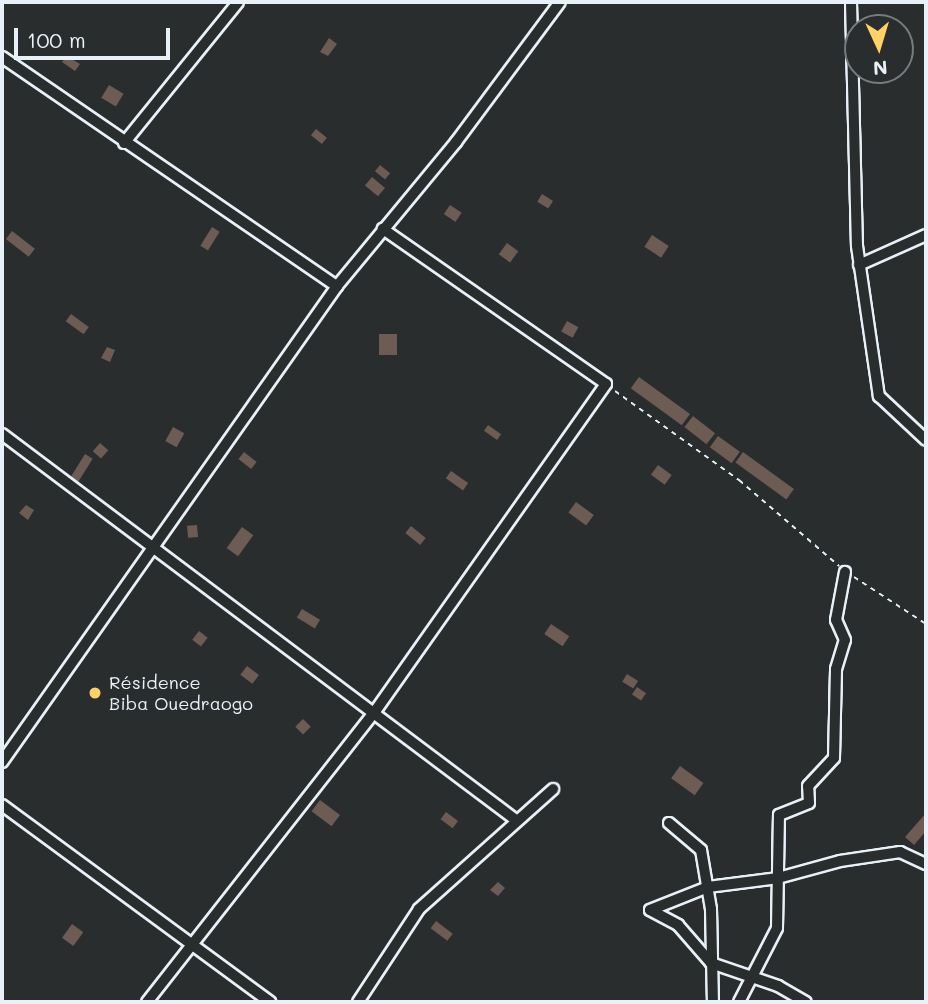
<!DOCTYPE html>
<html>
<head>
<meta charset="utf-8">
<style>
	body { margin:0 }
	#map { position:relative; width:928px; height:1004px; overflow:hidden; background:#2a2d2e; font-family:Mali,sans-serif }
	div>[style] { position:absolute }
	.building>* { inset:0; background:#6c5c54; transform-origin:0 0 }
	.path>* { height:2px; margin-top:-1px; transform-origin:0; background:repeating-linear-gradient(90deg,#e8f1f8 0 5px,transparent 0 10px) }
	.roads { filter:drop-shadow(2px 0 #e8f1f8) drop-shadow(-2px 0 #e8f1f8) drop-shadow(0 2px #e8f1f8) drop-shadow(0 -2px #e8f1f8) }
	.street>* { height:10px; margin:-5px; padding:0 5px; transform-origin:5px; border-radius:5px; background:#2a2d2e }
	.dots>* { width:19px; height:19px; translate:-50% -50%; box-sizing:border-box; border:4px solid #2a2d2e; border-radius:50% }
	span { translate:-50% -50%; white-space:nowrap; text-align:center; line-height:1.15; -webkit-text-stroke:7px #2a2d2e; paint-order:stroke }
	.poi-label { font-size:18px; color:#e8f1f8 }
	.left { translate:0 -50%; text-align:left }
	.frame { position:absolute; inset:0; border:4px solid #e8f1f8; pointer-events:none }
	.north { position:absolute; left:844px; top:14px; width:70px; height:70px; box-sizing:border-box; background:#2a2d2e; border:2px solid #767b7f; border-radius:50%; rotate:176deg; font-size:19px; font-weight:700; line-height:28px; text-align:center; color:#e8f1f8 }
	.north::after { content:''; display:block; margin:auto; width:24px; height:32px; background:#ffd166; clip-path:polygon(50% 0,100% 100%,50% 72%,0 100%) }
	.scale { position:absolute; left:14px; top:28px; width:156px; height:32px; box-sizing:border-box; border:4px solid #e8f1f8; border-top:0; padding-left:9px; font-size:21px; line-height:24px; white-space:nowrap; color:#e8f1f8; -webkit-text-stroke:5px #2a2d2e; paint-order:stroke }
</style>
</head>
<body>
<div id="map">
	<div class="building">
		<i style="clip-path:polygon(329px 38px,337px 44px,328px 56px,320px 52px)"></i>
		<i style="clip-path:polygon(67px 56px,80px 64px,75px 71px,62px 62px)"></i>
		<i style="left:109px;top:85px;width:17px;height:15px;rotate:31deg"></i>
		<i style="left:316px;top:129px;width:14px;height:8px;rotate:39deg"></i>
		<i style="left:380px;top:165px;width:13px;height:8px;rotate:39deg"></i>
		<i style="left:372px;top:177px;width:17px;height:11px;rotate:40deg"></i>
		<i style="left:542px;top:194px;width:13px;height:9px;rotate:32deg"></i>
		<i style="left:450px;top:205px;width:14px;height:11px;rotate:34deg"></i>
		<i style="left:212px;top:227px;width:9px;height:22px;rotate:32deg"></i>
		<i style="left:12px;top:231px;width:29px;height:10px;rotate:38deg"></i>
		<i style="left:652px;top:235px;width:20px;height:14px;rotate:33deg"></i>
		<i style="left:507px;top:243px;width:14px;height:14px;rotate:36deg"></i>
		<i style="left:71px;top:314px;width:22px;height:9px;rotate:36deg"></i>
		<i style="left:567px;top:321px;width:13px;height:12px;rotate:29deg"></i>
		<i style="left:379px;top:334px;width:18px;height:21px"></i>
		<i style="clip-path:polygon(107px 347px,115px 350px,110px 362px,101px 358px)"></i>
		<i style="left:639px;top:377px;width:63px;height:14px;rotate:36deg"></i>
		<i style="left:693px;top:416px;width:28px;height:14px;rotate:38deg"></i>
		<i style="left:488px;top:425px;width:16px;height:7px;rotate:35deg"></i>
		<i style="left:173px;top:427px;width:13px;height:16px;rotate:29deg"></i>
		<i style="left:718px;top:436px;width:27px;height:14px;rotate:36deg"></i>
		<i style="left:100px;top:443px;width:11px;height:11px;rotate:41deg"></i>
		<i style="left:244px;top:452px;width:16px;height:9px;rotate:38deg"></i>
		<i style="left:743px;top:452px;width:63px;height:13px;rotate:36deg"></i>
		<i style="left:85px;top:454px;width:9px;height:27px;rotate:32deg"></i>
		<i style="left:658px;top:465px;width:17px;height:12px;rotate:36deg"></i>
		<i style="left:451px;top:471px;width:21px;height:9px;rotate:35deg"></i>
		<i style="left:576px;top:502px;width:22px;height:13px;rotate:36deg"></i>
		<i style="clip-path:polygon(26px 505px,34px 510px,28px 520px,19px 513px)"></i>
		<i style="left:197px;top:525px;width:12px;height:10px;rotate:85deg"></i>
		<i style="left:411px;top:526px;width:19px;height:9px;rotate:39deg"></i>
		<i style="left:242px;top:527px;width:14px;height:26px;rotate:36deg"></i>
		<i style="left:302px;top:609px;width:21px;height:10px;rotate:31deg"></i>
		<i style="left:551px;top:624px;width:22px;height:12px;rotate:34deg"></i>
		<i style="left:199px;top:631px;width:11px;height:11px;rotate:38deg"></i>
		<i style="left:247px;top:666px;width:15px;height:11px;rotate:37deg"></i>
		<i style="left:627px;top:674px;width:13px;height:9px;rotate:32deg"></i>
		<i style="left:637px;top:687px;width:11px;height:9px;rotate:34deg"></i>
		<i style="left:303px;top:719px;width:11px;height:11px;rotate:45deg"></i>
		<i style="left:680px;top:766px;width:29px;height:15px;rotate:36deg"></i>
		<i style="left:320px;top:800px;width:25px;height:14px;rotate:37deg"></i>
		<i style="left:446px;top:812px;width:15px;height:9px;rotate:37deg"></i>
		<i style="clip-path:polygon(926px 813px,926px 831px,914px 845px,905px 837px)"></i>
		<i style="clip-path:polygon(498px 882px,505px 888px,498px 896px,490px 890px)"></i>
		<i style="left:436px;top:921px;width:21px;height:9px;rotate:37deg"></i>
		<i style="left:72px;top:924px;width:14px;height:17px;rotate:36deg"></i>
	</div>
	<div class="path">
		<i style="left:615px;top:391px;width:153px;rotate:35.7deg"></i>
		<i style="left:739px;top:480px;width:132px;rotate:40.7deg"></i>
		<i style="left:854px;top:577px;width:86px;rotate:33.1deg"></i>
	</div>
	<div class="roads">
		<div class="street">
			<i style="left:851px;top:2px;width:244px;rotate:88.6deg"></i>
			<i style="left:857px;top:246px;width:152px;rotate:81.7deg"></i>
			<i style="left:879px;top:396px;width:64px;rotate:43.1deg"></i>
			<i style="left:2px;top:57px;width:406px;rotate:34.4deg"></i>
			<i style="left:124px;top:143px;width:181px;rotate:-51deg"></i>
			<i style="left:859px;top:265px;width:73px;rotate:-24.1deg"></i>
			<i style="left:2px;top:434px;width:643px;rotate:36.91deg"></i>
			<i style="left:2px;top:762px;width:582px;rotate:-54.86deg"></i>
			<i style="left:337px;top:286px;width:187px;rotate:-50.4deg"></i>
			<i style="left:456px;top:142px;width:174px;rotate:-53.4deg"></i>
			<i style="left:2px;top:805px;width:333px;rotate:36.3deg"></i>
			<i style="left:669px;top:823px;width:42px;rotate:40.2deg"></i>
			<i style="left:701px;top:850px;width:60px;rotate:80.4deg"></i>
			<i style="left:711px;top:909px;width:93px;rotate:88.8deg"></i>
			<i style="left:650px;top:910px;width:62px;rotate:-21.6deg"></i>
			<i style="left:708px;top:887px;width:71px;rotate:-7.3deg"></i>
			<i style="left:778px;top:878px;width:64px;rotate:-15.3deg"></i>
			<i style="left:840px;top:861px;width:61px;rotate:-8.5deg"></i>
			<i style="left:900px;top:852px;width:29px;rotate:25deg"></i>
			<i style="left:650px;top:910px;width:32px;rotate:28deg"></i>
			<i style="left:678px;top:925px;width:50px;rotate:49deg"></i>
			<i style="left:711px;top:963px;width:71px;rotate:18.9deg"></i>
			<i style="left:778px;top:986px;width:32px;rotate:30deg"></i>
			<i style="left:147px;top:1002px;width:371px;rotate:-51.9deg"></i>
			<i style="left:376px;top:710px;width:399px;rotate:-54.8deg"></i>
			<i style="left:606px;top:384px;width:272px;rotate:-145.2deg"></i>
			<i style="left:358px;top:1002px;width:111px;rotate:-56.7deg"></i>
			<i style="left:419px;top:909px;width:180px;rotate:-41.8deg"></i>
			<i style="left:739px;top:1002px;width:83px;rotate:-62.8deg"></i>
			<i style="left:777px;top:928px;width:113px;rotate:-89deg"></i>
			<i style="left:779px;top:815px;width:32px;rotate:-22deg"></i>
			<i style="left:809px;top:803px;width:17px;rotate:-93deg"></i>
			<i style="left:808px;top:786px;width:38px;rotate:-47deg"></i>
			<i style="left:834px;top:758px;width:89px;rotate:-88.7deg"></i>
			<i style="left:836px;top:669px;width:30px;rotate:-73deg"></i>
			<i style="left:845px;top:640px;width:22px;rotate:-114deg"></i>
			<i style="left:836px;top:620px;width:49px;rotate:-79.4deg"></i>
		</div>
	</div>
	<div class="dots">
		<i style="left:95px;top:693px;background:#ffd166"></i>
	</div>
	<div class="poi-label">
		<span class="left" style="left:109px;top:693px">Résidence<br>Biba Ouedraogo</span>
	</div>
	<div class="frame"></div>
	<div class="north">N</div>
	<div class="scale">100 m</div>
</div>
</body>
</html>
